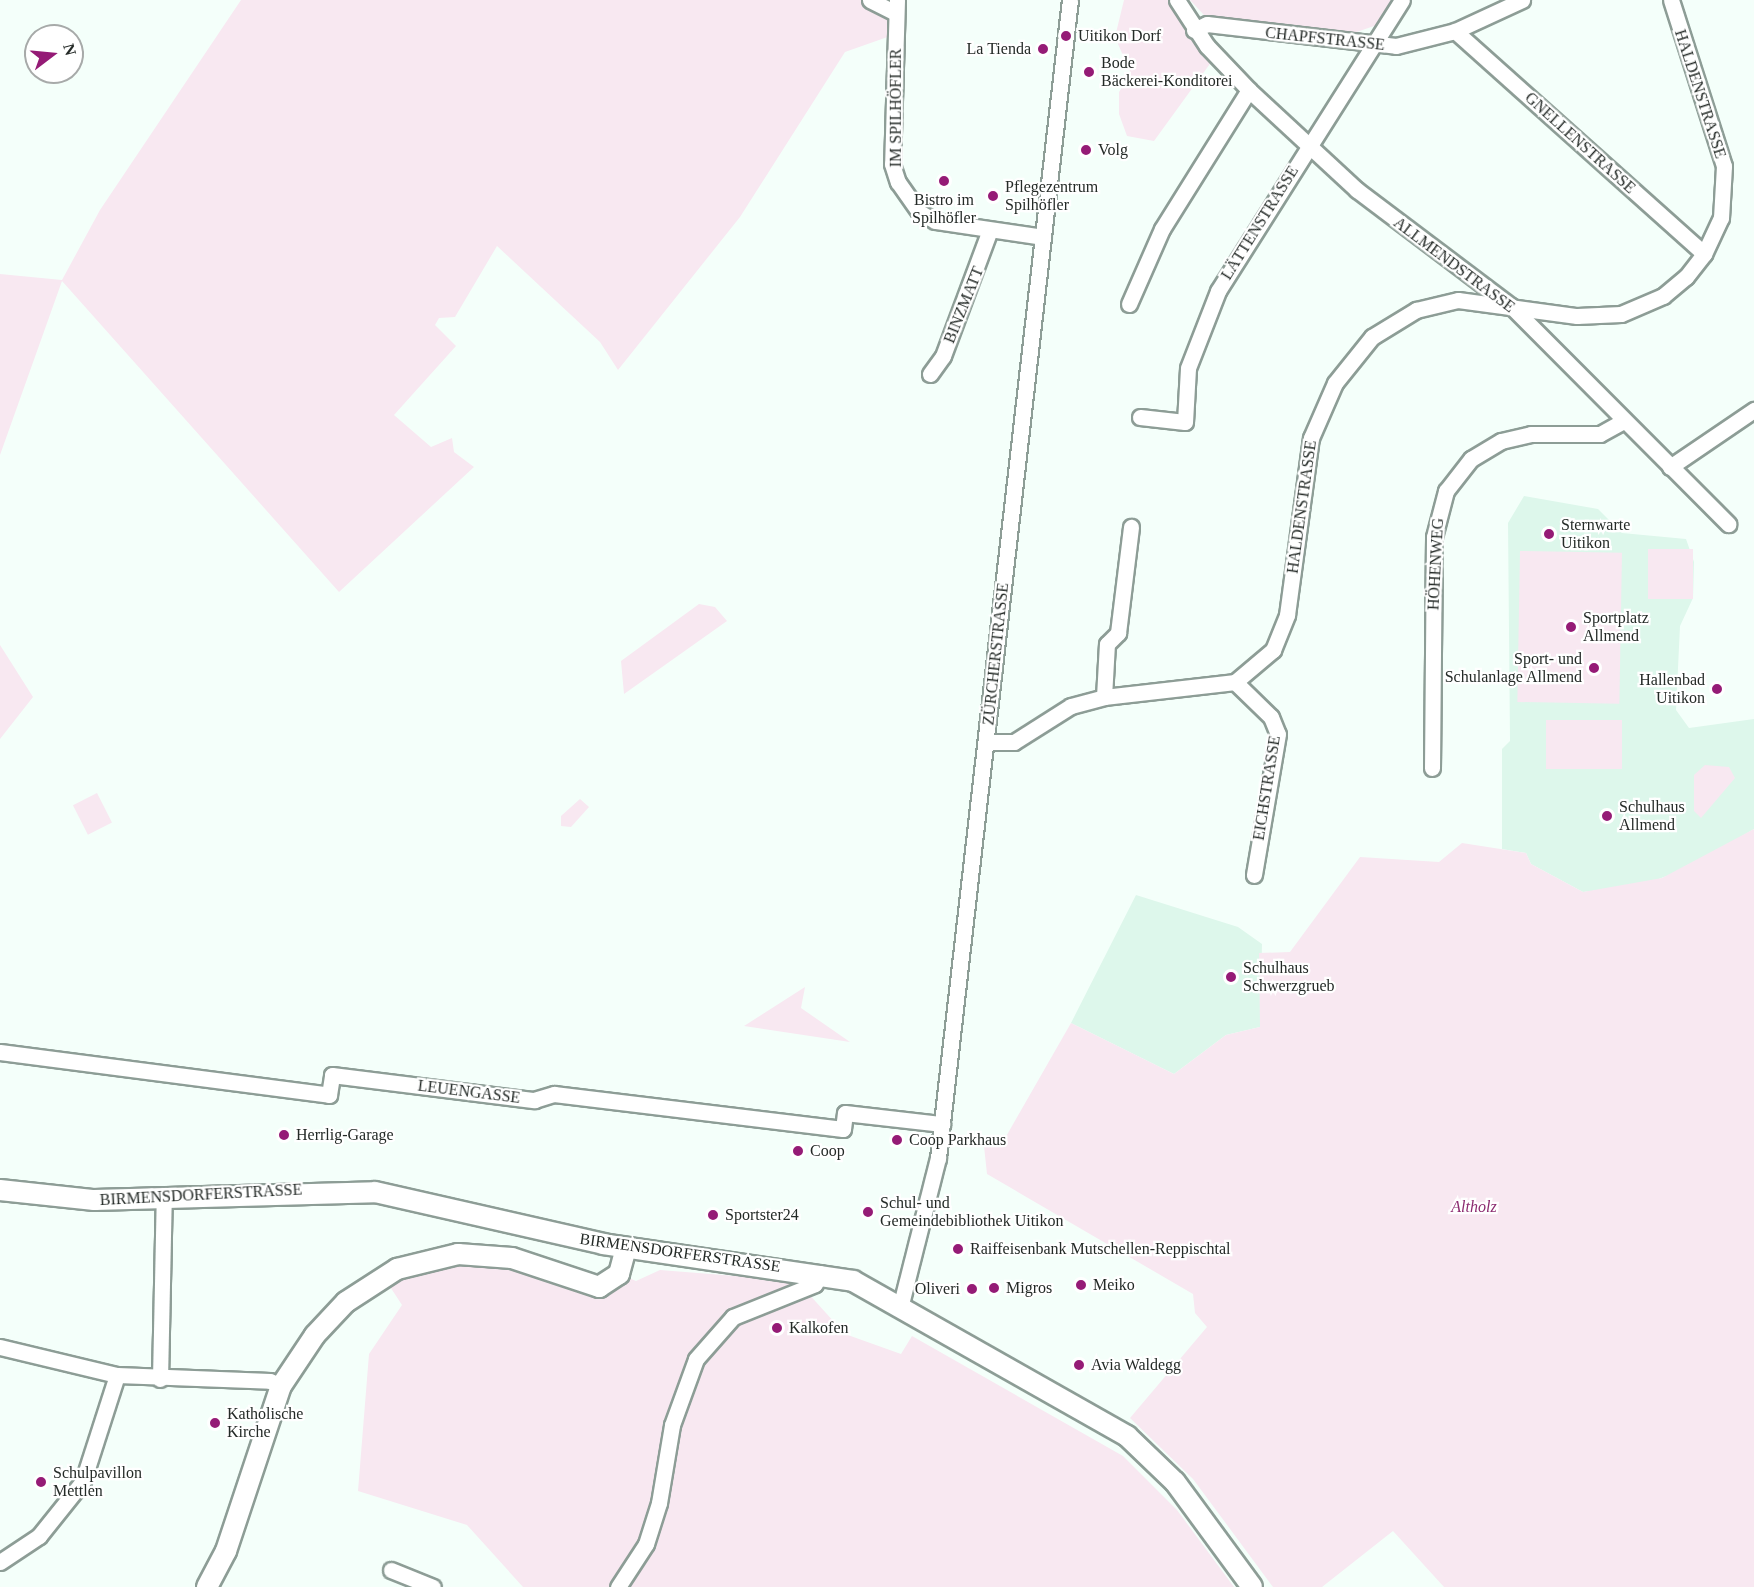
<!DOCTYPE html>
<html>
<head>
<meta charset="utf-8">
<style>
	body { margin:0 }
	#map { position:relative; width:1754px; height:1587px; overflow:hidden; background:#f4fffa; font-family:"Times New Roman",serif }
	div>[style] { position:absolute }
	.built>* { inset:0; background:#ddf7eb }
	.green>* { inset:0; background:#f8e8f1; transform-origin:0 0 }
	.roads { filter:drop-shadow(2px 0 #8d9d96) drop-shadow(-2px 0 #8d9d96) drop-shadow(0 2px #8d9d96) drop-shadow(0 -2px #8d9d96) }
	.minor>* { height:15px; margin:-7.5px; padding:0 7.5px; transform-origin:7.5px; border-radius:7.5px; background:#fff }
	.major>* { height:20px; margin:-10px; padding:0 10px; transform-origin:10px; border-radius:10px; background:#fff }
	.dots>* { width:16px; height:16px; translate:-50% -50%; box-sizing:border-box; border:3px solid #fff; border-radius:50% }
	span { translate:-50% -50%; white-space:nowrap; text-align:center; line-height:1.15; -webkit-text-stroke:4.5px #fff; paint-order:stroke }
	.poi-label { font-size:16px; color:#242a27 }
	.left { translate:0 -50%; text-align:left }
	.right { translate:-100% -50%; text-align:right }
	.street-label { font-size:16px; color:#242a27 }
	.park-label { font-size:16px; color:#8c2b70; font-style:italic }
	.north { position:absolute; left:24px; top:24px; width:60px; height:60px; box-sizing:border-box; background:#fff; border:2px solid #a7aaa9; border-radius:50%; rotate:74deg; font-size:16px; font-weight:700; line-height:24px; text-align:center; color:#242a27 }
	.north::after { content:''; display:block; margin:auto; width:21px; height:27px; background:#951b76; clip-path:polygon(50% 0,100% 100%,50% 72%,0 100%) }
</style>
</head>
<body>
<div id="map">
	<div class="built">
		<i style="clip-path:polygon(1524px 496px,1598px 509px,1622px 533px,1686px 539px,1694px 562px,1693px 598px,1680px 626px,1676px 710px,1689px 728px,1754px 719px,1754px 829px,1686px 869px,1642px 885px,1583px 892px,1531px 864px,1526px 853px,1502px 849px,1502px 749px,1510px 741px,1508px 523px)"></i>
		<i style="clip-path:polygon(1136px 895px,1238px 927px,1262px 944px,1260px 1027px,1226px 1035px,1174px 1074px,1071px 1023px)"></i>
	</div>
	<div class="green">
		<i style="clip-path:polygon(241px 0,870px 0,887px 12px,896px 34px,845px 52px,740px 217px,618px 370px,600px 342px,497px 246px,455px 317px,439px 318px,435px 325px,456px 346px,394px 415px,431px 447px,452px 438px,454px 452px,474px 467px,339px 592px,62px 281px,0 455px,0 274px,62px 280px,100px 210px)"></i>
		<i style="clip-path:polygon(1124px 0,1169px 0,1212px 61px,1154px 141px,1127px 136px,1119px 114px,1119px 92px,1131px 74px,1115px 37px)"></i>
		<i style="clip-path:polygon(1190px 0,1392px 0,1377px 25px,1348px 35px,1204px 15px)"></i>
		<i style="left:1648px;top:549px;width:45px;height:50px"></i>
		<i style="left:1520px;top:551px;width:102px;height:151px;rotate:1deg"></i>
		<i style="clip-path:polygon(699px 604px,715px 607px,727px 621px,624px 694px,621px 661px)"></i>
		<i style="clip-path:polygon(0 645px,33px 697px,0 739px)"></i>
		<i style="left:1546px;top:720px;width:76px;height:49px"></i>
		<i style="clip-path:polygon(1705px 765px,1729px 767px,1735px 778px,1701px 818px,1694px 811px,1694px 775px)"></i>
		<i style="left:97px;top:793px;width:33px;height:27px;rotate:63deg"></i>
		<i style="clip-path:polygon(580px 799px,589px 807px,571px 827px,561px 826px,561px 816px)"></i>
		<i style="clip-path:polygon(1754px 829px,1754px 1587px,1444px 1587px,1393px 1531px,1322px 1587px,1273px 1587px,1193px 1479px,1130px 1418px,1207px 1327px,1195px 1313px,1193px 1294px,987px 1174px,983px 1137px,1004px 1140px,1071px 1023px,1174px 1074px,1226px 1035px,1260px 1027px,1259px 953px,1290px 952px,1360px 857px,1439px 862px,1462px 843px,1526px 853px,1531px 864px,1583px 892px,1662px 878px)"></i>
		<i style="clip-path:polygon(805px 987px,801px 1008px,850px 1042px,744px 1026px)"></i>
		<i style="clip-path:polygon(477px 1254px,586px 1286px,619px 1274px,636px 1281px,660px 1270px,797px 1281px,845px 1334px,901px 1354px,912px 1336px,1123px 1456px,1177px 1510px,1234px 1587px,523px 1587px,467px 1525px,358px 1491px,369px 1354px,402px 1305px,383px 1276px)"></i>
	</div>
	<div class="roads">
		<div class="minor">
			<i style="left:870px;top:0;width:29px;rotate:27deg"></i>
			<i style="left:897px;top:0;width:164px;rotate:91.7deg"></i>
			<i style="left:892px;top:164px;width:19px;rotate:72deg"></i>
			<i style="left:898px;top:182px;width:37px;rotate:55deg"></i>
			<i style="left:919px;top:212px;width:18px;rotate:29deg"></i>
			<i style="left:935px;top:221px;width:109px;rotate:8.4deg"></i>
			<i style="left:1177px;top:0;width:55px;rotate:56.9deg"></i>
			<i style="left:1207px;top:46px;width:61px;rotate:46.3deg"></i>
			<i style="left:1249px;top:90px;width:147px;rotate:42.8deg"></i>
			<i style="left:1357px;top:190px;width:193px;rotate:37deg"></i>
			<i style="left:1511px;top:306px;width:308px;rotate:45.1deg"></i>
			<i style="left:1194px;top:30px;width:14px;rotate:-25deg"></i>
			<i style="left:1207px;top:24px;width:190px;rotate:6.6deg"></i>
			<i style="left:1396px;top:46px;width:61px;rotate:-14.3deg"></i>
			<i style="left:1455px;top:31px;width:74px;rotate:-24.8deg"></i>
			<i style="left:1455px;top:31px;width:334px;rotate:41.8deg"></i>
			<i style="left:1129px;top:304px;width:82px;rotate:-66.3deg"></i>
			<i style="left:1162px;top:229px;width:164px;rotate:-58deg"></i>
			<i style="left:930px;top:374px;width:22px;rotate:-54deg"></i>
			<i style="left:943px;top:356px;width:132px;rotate:-69.6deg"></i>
			<i style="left:1140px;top:417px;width:45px;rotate:6.3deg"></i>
			<i style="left:1185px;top:422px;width:54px;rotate:-86.8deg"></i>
			<i style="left:1188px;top:368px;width:83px;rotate:-68.7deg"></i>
			<i style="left:1218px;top:291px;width:344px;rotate:-57.7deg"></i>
			<i style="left:1670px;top:467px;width:102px;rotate:-34.2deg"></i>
			<i style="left:1235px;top:682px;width:50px;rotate:44.2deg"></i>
			<i style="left:1271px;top:717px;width:18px;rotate:68deg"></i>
			<i style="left:1278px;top:734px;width:143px;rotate:99.7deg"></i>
			<i style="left:1104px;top:697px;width:53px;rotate:-86.8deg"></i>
			<i style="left:1107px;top:644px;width:16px;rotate:-45deg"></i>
			<i style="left:1118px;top:633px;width:107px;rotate:-83deg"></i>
			<i style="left:986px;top:742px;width:28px"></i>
			<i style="left:1014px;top:742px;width:67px;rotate:-32.3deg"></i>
			<i style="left:1071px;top:706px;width:34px;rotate:-15deg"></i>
			<i style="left:1104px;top:697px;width:132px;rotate:-6.5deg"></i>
			<i style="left:1235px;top:682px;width:50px;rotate:-40.1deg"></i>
			<i style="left:1273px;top:650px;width:38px;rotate:-68deg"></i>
			<i style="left:1287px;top:615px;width:179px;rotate:-82.3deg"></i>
			<i style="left:1311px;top:438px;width:60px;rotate:-66.4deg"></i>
			<i style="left:1335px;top:383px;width:59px;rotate:-51.2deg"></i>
			<i style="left:1372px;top:337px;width:52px;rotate:-31.5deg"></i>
			<i style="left:1416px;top:310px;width:43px;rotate:-13.4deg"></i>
			<i style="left:1458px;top:300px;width:120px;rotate:7.7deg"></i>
			<i style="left:1577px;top:316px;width:44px;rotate:-2.6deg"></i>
			<i style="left:1621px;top:314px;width:46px;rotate:-23.2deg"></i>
			<i style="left:1663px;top:296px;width:30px;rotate:-40deg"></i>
			<i style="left:1686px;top:277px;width:29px;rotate:-52deg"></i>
			<i style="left:1704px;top:254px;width:40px;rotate:-65deg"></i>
			<i style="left:1721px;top:218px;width:52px;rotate:-86.7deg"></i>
			<i style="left:1724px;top:166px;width:174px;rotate:-107.7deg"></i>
			<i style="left:1432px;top:768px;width:231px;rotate:-89.5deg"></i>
			<i style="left:1434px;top:537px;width:48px;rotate:-75.4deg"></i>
			<i style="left:1446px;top:491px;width:41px;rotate:-52deg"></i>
			<i style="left:1471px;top:459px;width:35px;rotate:-31deg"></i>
			<i style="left:1501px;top:441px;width:31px;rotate:-13deg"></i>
			<i style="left:1531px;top:434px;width:69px"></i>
			<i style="left:1600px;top:434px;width:26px;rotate:-29deg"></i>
			<i style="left:0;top:1052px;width:332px;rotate:7.4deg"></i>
			<i style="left:329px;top:1095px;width:20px;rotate:-81deg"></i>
			<i style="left:332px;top:1075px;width:204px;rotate:7.1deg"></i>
			<i style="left:534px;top:1100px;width:21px;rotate:-17deg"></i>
			<i style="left:554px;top:1094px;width:291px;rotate:6.9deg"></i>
			<i style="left:843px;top:1129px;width:16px;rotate:-83deg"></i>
			<i style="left:845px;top:1113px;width:98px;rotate:6.5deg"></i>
			<i style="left:901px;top:1304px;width:151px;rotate:-75.8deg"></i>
			<i style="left:938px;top:1158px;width:1165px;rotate:-83.5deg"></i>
			<i style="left:0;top:1347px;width:120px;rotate:13.5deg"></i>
			<i style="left:117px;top:1375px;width:153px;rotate:2.2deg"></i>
			<i style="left:270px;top:1381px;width:12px;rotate:24deg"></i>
			<i style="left:160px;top:1379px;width:184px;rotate:-88.8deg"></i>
			<i style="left:0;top:1562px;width:47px;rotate:-33.7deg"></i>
			<i style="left:39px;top:1536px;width:70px;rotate:-51.3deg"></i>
			<i style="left:83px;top:1481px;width:111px;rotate:-72.2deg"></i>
			<i style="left:391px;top:1570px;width:45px;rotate:22deg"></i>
			<i style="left:618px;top:1587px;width:51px;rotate:-56.9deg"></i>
			<i style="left:646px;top:1544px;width:43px;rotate:-72.4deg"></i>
			<i style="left:659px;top:1503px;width:79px;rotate:-80.5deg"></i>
			<i style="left:672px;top:1425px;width:70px;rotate:-70deg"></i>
			<i style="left:696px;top:1359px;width:56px;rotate:-48.6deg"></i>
			<i style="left:733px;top:1317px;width:88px;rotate:-21.9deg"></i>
			<i style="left:815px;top:1284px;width:12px;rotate:-66deg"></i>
		</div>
		<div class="major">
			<i style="left:0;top:1190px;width:95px;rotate:6.1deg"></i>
			<i style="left:94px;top:1200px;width:281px;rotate:-1.6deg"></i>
			<i style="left:375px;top:1192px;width:234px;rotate:12.8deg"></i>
			<i style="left:603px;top:1244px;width:253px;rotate:8.4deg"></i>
			<i style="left:853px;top:1281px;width:315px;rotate:29.5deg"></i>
			<i style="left:1127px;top:1436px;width:66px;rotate:43.8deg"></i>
			<i style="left:1175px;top:1482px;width:130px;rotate:53.7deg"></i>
			<i style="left:207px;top:1587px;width:41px;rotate:-62.2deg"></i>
			<i style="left:226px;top:1551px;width:174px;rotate:-71.6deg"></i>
			<i style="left:281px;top:1386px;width:61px;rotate:-56.3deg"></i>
			<i style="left:315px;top:1335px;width:45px;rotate:-46.8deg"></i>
			<i style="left:346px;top:1302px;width:61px;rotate:-32.9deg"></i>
			<i style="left:397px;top:1269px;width:63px;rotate:-13.8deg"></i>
			<i style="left:458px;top:1254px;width:54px;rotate:4.2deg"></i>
			<i style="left:512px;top:1258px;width:92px;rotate:18.4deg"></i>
			<i style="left:599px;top:1287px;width:24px;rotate:-33deg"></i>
			<i style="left:619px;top:1274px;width:27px;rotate:-75deg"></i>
		</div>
	</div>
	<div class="dots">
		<i style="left:1066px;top:36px;background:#951b76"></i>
		<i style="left:1043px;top:49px;background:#951b76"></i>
		<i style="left:1089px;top:72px;background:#951b76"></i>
		<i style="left:1086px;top:150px;background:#951b76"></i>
		<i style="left:944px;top:181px;background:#951b76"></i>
		<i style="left:993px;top:196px;background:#951b76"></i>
		<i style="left:1549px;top:534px;background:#951b76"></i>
		<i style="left:1571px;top:627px;background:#951b76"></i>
		<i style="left:1594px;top:668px;background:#951b76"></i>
		<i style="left:1717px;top:689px;background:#951b76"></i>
		<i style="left:1607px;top:816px;background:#951b76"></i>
		<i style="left:1231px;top:977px;background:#951b76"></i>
		<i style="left:284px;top:1135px;background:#951b76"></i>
		<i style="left:897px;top:1140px;background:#951b76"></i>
		<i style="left:798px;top:1151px;background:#951b76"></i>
		<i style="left:868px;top:1212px;background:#951b76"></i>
		<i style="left:713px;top:1215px;background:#951b76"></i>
		<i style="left:958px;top:1249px;background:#951b76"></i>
		<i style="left:1081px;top:1285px;background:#951b76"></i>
		<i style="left:994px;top:1288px;background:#951b76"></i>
		<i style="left:972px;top:1289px;background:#951b76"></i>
		<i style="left:777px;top:1328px;background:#951b76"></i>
		<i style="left:1079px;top:1365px;background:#951b76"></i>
		<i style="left:215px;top:1423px;background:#951b76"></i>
		<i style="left:41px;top:1482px;background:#951b76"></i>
	</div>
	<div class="poi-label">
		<span class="left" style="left:1078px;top:36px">Uitikon Dorf</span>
		<span class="right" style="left:1031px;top:49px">La Tienda</span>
		<span class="left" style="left:1101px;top:72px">Bode<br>Bäckerei-Konditorei</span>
		<span class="left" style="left:1098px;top:150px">Volg</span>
		<span class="left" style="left:1005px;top:196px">Pflegezentrum<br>Spilhöfler</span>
		<span style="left:944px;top:209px">Bistro im<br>Spilhöfler</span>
		<span class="left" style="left:1561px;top:534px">Sternwarte<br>Uitikon</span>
		<span class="left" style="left:1583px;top:627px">Sportplatz<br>Allmend</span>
		<span class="right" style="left:1582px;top:668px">Sport- und<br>Schulanlage Allmend</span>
		<span class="right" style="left:1705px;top:689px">Hallenbad<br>Uitikon</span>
		<span class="left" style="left:1619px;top:816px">Schulhaus<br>Allmend</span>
		<span class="left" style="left:1243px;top:977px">Schulhaus<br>Schwerzgrueb</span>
		<span class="left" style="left:296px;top:1135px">Herrlig-Garage</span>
		<span class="left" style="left:909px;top:1140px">Coop Parkhaus</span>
		<span class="left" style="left:810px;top:1151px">Coop</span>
		<span class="left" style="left:880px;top:1212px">Schul- und<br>Gemeindebibliothek Uitikon</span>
		<span class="left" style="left:725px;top:1215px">Sportster24</span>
		<span class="left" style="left:970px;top:1249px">Raiffeisenbank Mutschellen-Reppischtal</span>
		<span class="left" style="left:1093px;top:1285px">Meiko</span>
		<span class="left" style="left:1006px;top:1288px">Migros</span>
		<span class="right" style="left:960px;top:1289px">Oliveri</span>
		<span class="left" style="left:789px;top:1328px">Kalkofen</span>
		<span class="left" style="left:1091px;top:1365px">Avia Waldegg</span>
		<span class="left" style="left:227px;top:1423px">Katholische<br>Kirche</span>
		<span class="left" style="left:53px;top:1482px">Schulpavillon<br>Mettlen</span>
	</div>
	<div class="street-label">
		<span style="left:1325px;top:39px;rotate:6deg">CHAPFSTRASSE</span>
		<span style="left:1700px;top:94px;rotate:72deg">HALDENSTRASSE</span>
		<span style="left:896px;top:108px;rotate:-90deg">IM SPILHÖFLER</span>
		<span style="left:1580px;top:143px;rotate:42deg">GNELLENSTRASSE</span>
		<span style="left:1260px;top:223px;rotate:-58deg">LÄTTENSTRASSE</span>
		<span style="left:1454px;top:265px;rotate:37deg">ALLMENDSTRASSE</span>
		<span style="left:964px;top:305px;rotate:-68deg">BINZMATT</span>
		<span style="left:1302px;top:507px;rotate:-82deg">HALDENSTRASSE</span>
		<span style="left:1436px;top:564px;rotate:-87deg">HÖHENWEG</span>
		<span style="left:996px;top:654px;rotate:-84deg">ZÜRCHERSTRASSE</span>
		<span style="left:1267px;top:788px;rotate:-81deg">EICHSTRASSE</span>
		<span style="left:469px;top:1092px;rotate:7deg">LEUENGASSE</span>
		<span style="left:201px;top:1195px;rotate:-3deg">BIRMENSDORFERSTRASSE</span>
		<span style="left:680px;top:1253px;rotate:8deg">BIRMENSDORFERSTRASSE</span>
	</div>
	<div class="park-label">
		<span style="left:1474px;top:1207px">Altholz</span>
	</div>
	<div class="north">N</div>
</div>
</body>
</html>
